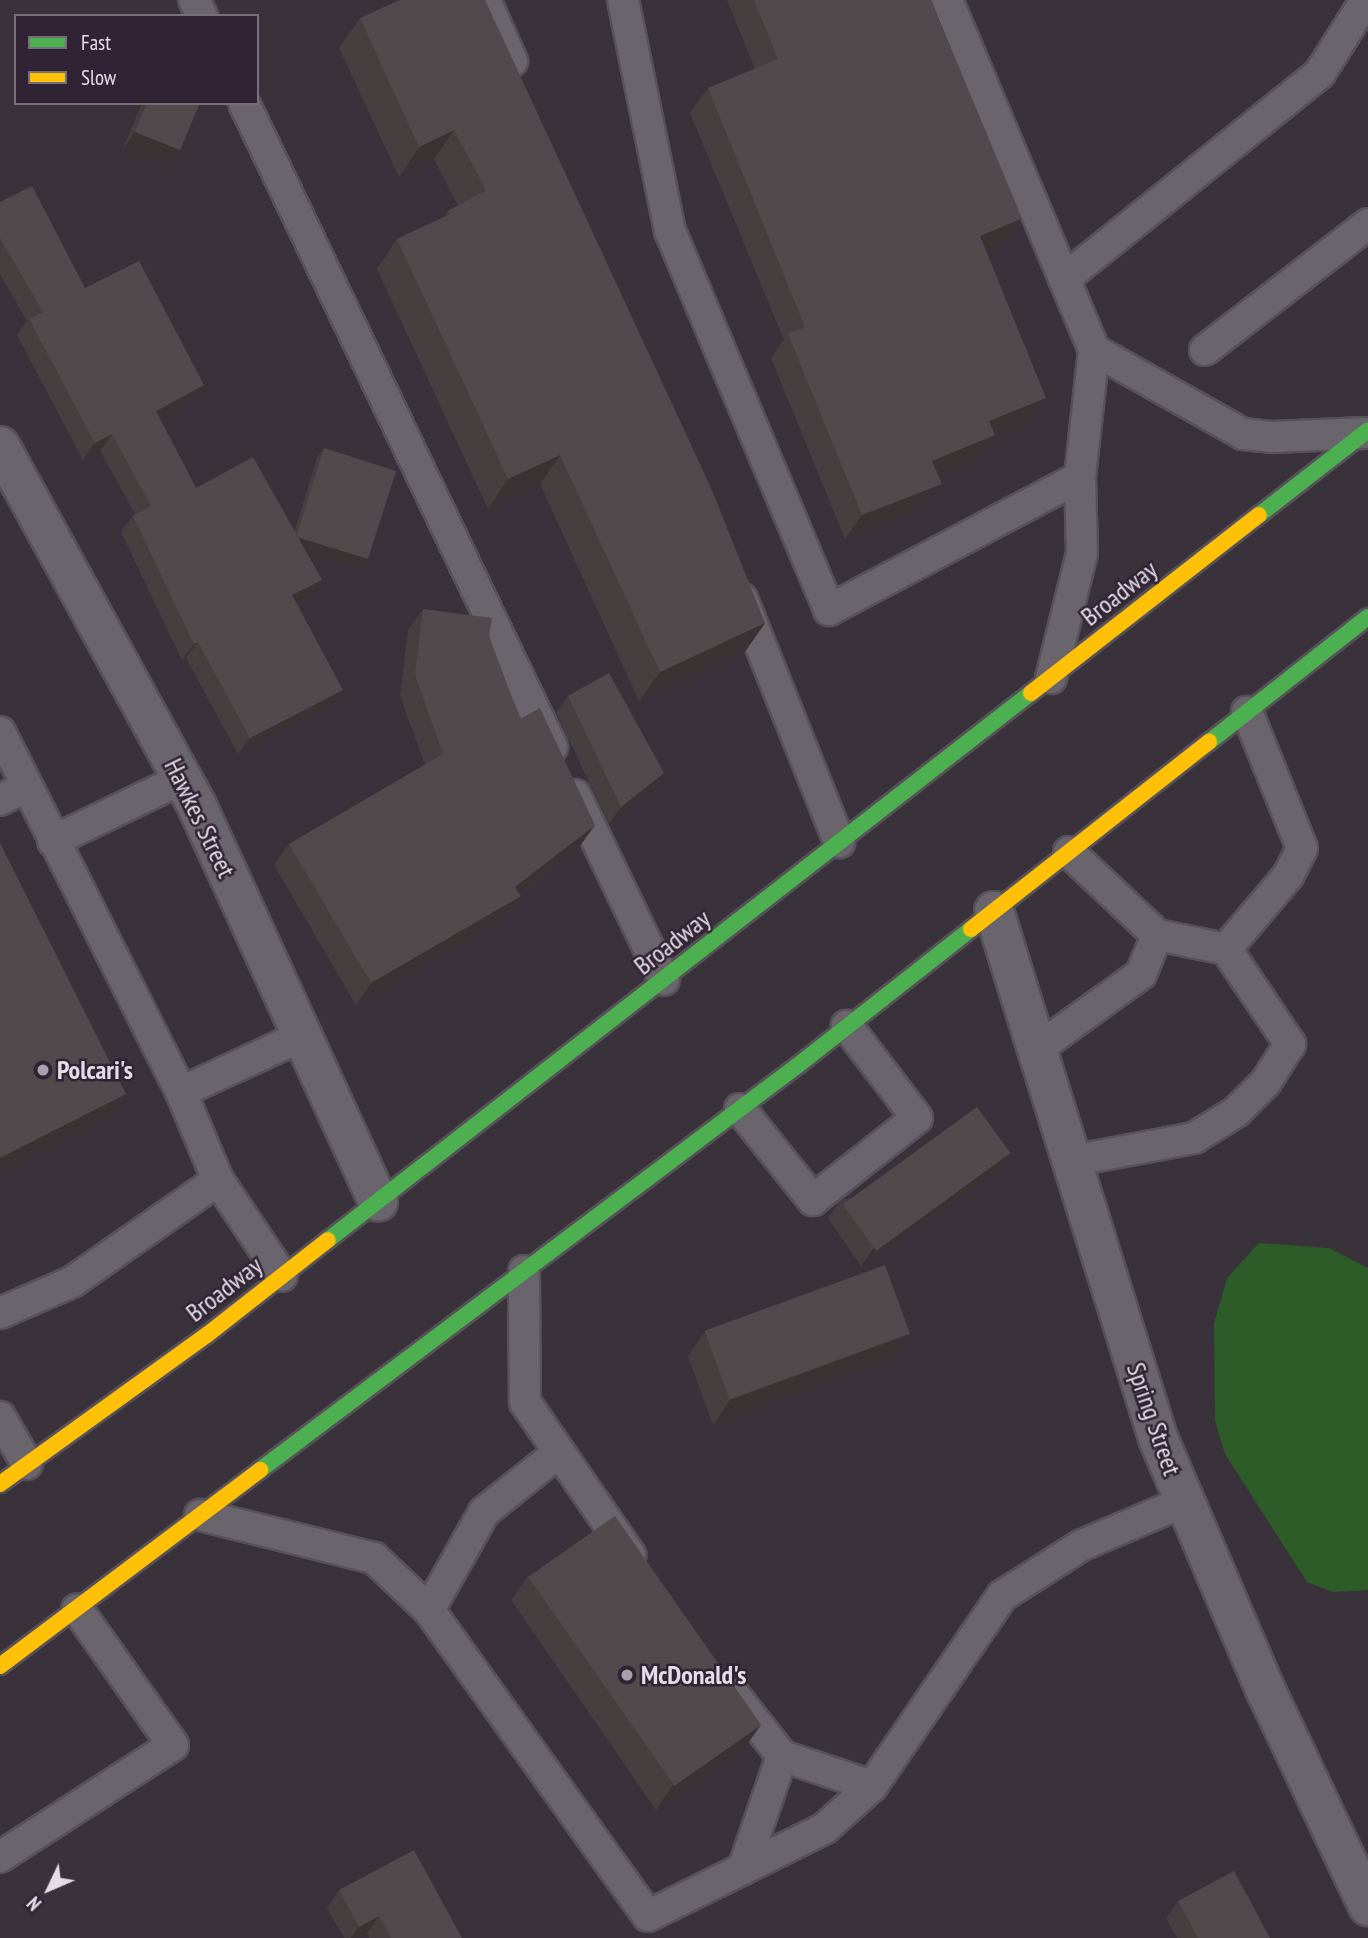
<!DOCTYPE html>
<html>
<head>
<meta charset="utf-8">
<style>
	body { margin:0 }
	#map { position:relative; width:1368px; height:1938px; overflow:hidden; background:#39323a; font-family:"PT Sans Narrow",sans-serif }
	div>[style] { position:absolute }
	.green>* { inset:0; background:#2d5c28 }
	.roads { filter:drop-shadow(2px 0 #575159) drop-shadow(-2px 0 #575159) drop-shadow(0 2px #575159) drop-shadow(0 -2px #575159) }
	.lane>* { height:30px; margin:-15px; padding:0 15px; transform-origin:15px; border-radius:15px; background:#6a656c }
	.street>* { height:38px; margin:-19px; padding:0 19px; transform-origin:19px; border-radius:19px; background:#6a656c }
	.fast>* { height:16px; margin:-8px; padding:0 8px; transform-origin:8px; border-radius:8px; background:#4caf50 }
	.slow>* { height:16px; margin:-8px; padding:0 8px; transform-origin:8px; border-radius:8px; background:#ffc107 }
	.wall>* { inset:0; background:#463f40 }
	.shaded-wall>* { inset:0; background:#393334; transform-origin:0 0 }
	.building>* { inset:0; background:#51494b; transform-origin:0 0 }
	.dots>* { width:19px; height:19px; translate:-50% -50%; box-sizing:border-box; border:4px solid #302434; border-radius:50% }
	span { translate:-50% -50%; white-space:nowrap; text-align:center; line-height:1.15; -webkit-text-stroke:5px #302434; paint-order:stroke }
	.street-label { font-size:26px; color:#e4dce6 }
	.poi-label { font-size:26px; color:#e4dce6; font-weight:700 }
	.left { translate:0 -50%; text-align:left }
	.legend { position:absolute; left:14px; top:14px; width:245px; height:91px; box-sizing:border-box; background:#302434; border:2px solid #786e7b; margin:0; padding:9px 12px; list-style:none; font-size:21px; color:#e4dce6 }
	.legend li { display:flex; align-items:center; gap:14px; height:35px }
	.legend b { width:35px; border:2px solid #786e7b }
	.north { position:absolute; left:14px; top:1854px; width:70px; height:70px; -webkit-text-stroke:5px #302434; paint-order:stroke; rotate:226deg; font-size:19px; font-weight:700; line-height:28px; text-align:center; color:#e4dce6 }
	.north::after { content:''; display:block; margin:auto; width:24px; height:32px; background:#e4dce6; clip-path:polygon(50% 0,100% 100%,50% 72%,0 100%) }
</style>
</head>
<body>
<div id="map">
	<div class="green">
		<i style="clip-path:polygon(1259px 1243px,1329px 1248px,1368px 1268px,1368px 1590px,1333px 1592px,1307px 1582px,1225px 1454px,1215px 1421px,1214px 1323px,1227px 1278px)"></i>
	</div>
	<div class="roads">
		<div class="lane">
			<i style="left:194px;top:0;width:18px;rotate:63deg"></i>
			<i style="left:485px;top:0;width:67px;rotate:66.1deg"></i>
			<i style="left:623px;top:0;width:236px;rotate:78.5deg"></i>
			<i style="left:670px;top:231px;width:411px;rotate:67.2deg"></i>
			<i style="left:829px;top:610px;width:284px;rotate:-27.9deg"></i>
			<i style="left:947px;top:0;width:380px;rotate:67.2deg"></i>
			<i style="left:1094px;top:350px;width:128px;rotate:96.3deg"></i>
			<i style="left:1080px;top:477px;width:76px;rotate:88.5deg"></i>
			<i style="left:1082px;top:553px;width:129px;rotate:103.9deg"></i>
			<i style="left:244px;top:103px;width:714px;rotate:64.44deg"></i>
			<i style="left:1064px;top:279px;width:329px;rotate:-38.8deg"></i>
			<i style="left:1320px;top:73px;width:86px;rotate:-57.8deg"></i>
			<i style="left:1094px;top:350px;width:171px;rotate:29.4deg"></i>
			<i style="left:1243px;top:434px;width:30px;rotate:6deg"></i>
			<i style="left:1273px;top:437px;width:91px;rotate:-2.5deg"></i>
			<i style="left:1205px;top:350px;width:206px;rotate:-37.7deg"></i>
			<i style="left:742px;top:599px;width:262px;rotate:68.2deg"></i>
			<i style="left:0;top:732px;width:403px;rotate:63.3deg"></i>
			<i style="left:181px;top:1092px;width:95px;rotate:67.2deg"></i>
			<i style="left:218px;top:1180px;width:115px;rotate:56.3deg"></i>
			<i style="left:575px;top:795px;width:205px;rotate:64.3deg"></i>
			<i style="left:0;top:800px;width:30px;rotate:-27deg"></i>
			<i style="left:53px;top:841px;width:143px;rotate:-25.7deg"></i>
			<i style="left:1069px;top:852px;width:121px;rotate:43.3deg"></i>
			<i style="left:1157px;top:935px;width:70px;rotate:11.5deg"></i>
			<i style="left:1226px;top:949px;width:115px;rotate:56deg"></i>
			<i style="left:1290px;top:1044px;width:45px;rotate:122.3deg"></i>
			<i style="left:1266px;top:1082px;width:42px;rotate:135deg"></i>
			<i style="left:1236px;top:1112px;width:49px;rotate:148.2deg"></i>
			<i style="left:1194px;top:1138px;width:125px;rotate:169.4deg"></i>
			<i style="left:1226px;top:949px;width:96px;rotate:-49.7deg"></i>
			<i style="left:1288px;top:876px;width:31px;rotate:-63deg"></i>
			<i style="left:1302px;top:848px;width:147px;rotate:-112deg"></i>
			<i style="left:1037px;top:1049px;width:128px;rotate:-35.8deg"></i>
			<i style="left:1141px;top:974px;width:42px;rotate:-67.7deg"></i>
			<i style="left:181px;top:1092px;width:133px;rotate:-24.8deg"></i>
			<i style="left:740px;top:1109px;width:117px;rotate:51.3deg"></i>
			<i style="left:813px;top:1200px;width:132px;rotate:-38.3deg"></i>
			<i style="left:917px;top:1118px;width:116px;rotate:-127.3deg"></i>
			<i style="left:524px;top:1271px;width:131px;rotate:89.6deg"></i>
			<i style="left:525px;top:1402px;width:186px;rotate:55.5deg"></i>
			<i style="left:0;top:1313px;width:78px;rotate:-23.3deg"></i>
			<i style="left:72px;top:1282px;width:178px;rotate:-34.9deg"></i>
			<i style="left:0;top:1417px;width:54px;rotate:60.1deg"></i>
			<i style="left:200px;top:1515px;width:179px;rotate:13.9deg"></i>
			<i style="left:374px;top:1558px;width:76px;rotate:43.4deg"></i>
			<i style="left:429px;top:1610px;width:376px;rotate:54.4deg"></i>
			<i style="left:648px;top:1916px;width:198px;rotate:-26.4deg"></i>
			<i style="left:825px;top:1828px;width:63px;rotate:-41.8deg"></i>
			<i style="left:872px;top:1786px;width:230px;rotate:-55.6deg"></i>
			<i style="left:1002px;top:1596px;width:95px;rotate:-32.5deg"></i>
			<i style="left:1082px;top:1545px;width:111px;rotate:-22.9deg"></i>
			<i style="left:429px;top:1610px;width:112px;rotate:-60.7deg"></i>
			<i style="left:484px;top:1512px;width:95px;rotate:-38.6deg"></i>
			<i style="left:735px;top:1696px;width:76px;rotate:51.9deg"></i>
			<i style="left:782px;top:1756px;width:120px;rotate:109deg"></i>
			<i style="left:782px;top:1756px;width:95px;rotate:18.4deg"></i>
			<i style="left:0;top:1857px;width:206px;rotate:-32.9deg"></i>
			<i style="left:173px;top:1745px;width:166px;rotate:-125.2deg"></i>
		</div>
		<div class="street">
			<i style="left:0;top:446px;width:410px;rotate:61.3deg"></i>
			<i style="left:197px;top:806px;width:435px;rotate:65.4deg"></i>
			<i style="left:994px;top:911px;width:552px;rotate:72.71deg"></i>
			<i style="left:1158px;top:1438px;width:277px;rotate:66.9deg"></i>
			<i style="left:1267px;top:1693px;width:236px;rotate:64.6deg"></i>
		</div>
		<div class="fast">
			<i style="left:1259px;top:515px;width:138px;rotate:-37.9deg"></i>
			<i style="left:1209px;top:742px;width:202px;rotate:-38.2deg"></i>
			<i style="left:328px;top:1240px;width:891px;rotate:-37.89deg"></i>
			<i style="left:260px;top:1470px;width:672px;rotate:-36.96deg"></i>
			<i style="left:797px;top:1066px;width:221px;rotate:-38.2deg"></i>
		</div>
		<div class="slow">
			<i style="left:1031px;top:693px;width:289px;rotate:-38deg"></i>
			<i style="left:971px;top:929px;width:303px;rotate:-38.2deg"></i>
			<i style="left:0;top:1484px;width:256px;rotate:-35.8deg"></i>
			<i style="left:208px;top:1334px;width:152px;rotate:-38.1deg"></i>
			<i style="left:0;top:1666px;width:326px;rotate:-37deg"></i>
		</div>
	</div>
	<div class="wall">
		<i style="clip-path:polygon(400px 0,765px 623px,744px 653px,639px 701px,540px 484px,488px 509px,377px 269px,397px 239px,444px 217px,448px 211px,458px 206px,434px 159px,399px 177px,339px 48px,360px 18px)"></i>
		<i style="clip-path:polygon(727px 0,931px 0,1021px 219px,1004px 244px,986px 251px,1029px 423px,994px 437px,978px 460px,938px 476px,925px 508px,845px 539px,771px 358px,784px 340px,690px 113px,708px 88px,755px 69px)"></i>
		<i style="clip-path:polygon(142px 103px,200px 103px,168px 167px,123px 149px)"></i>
		<i style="clip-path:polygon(0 202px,85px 288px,193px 401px,160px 419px,196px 488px,295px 530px,317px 457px,324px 448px,362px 568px,306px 551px,322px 580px,311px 597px,297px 603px,331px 707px,238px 754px,186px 658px,182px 660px,121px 532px,133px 516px,135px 514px,100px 451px,83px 460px,17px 335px,27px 321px,0 274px)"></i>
		<i style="clip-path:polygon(423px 609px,489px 637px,520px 719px,580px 846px,519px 894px,521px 896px,506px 917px,356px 1005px,274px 865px,289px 844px,425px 765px,400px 696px,408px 630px)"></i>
		<i style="clip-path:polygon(568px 696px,664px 773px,652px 790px,609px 824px,556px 713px)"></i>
		<i style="clip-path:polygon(1010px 1153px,998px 1171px,861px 1266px,828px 1218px,840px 1201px)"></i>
		<i style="clip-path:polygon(705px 1332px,910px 1334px,893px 1358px,713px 1425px,688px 1356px)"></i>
		<i style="clip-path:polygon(528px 1576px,760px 1726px,743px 1750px,656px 1810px,511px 1600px)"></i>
		<i style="clip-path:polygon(339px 1890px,462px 1938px,369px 1938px,367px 1933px,358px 1938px,344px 1938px,327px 1908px)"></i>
		<i style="clip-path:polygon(1178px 1901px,1270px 1938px,1177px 1938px,1166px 1918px)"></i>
	</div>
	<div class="shaded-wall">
		<i style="clip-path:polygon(454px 130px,434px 159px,399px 177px,419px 147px)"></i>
		<i style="clip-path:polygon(135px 132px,180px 150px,168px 167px,123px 149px)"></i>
		<i style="clip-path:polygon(1021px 219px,1004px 244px,963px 261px,980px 236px)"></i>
		<i style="clip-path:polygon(204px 385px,193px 401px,145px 427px,156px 411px)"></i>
		<i style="clip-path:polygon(1046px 398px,1029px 423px,994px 437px,978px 460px,915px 486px,932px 461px,989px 421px)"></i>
		<i style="clip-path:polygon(112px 434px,100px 451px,83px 460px,95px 443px)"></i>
		<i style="clip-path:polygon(560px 455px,540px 484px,488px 509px,508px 479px)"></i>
		<i style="clip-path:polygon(942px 484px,925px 508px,845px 539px,862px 515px)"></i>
		<i style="left:296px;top:537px;width:75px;height:11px;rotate:17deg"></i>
		<i style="clip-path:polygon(322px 580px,311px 597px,281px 611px,292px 595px)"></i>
		<i style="clip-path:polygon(765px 623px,744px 653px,639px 701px,660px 672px)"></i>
		<i style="clip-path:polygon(198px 642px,186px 658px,182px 660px,194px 644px)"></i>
		<i style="clip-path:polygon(343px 690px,331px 707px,238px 754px,250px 738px)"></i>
		<i style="clip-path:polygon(664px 773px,652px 790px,609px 824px,621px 807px)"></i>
		<i style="clip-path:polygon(595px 825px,580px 846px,502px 907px,521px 896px,506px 917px,356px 1005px,371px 983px,515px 887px)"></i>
		<i style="clip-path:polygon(126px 1094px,109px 1118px,0 1173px,0 1158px)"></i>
		<i style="clip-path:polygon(1010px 1153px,998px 1171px,861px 1266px,873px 1249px)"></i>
		<i style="clip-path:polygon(910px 1334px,893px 1358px,713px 1425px,730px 1400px)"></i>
		<i style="clip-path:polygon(760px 1726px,743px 1750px,656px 1810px,673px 1785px)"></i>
		<i style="clip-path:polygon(379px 1916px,367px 1933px,358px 1938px,351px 1938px,359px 1927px)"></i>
	</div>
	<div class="building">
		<i style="clip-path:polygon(400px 0,485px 0,712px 490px,765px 623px,660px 672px,560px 455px,508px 479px,397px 239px,450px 214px,448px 211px,486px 190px,454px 130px,419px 147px,360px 18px)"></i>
		<i style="clip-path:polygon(754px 0,931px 0,1021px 219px,980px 236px,1046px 398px,989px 421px,995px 435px,932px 461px,942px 484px,862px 515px,788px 334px,805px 327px,708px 88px,778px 59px)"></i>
		<i style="clip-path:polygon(147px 103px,200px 103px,180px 150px,135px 132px)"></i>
		<i style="clip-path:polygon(32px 186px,85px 288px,139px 261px,204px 385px,156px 411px,196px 488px,253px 457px,322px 580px,292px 595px,343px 690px,250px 738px,198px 642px,194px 644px,133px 516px,151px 506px,112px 434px,95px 443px,29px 319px,43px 312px,0 238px,0 202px)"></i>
		<i style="clip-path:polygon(324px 448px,396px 471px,368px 559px,298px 537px,297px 534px)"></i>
		<i style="clip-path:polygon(423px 609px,492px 618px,489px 637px,520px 719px,540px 708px,595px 825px,515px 887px,521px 896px,371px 983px,289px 844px,443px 754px,415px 675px)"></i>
		<i style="clip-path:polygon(609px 673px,664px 773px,621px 807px,568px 696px)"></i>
		<i style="clip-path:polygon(0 843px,126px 1094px,0 1158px)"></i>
		<i style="left:977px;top:1107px;width:57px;height:166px;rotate:54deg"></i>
		<i style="left:885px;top:1265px;width:73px;height:192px;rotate:70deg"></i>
		<i style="left:615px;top:1516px;width:255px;height:106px;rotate:55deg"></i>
		<i style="clip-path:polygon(414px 1850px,462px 1938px,391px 1938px,379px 1916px,359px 1927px,339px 1890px)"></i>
		<i style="clip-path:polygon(1234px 1871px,1270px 1938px,1198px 1938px,1178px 1901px)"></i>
	</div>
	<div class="dots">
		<i style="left:43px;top:1070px;background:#a8a0aa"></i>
		<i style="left:627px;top:1675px;background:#a8a0aa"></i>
	</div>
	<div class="street-label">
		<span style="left:1119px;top:593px;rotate:-38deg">Broadway</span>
		<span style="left:200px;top:818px;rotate:64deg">Hawkes Street</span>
		<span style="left:672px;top:942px;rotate:-38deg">Broadway</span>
		<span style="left:224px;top:1289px;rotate:-38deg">Broadway</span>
		<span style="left:1154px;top:1419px;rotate:71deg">Spring Street</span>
	</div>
	<div class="poi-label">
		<span class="left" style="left:57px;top:1070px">Polcari's</span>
		<span class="left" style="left:641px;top:1675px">McDonald's</span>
	</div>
	<ul class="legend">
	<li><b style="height:9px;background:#4caf50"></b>Fast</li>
	<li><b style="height:9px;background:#ffc107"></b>Slow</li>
	</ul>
	<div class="north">N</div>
</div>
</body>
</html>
